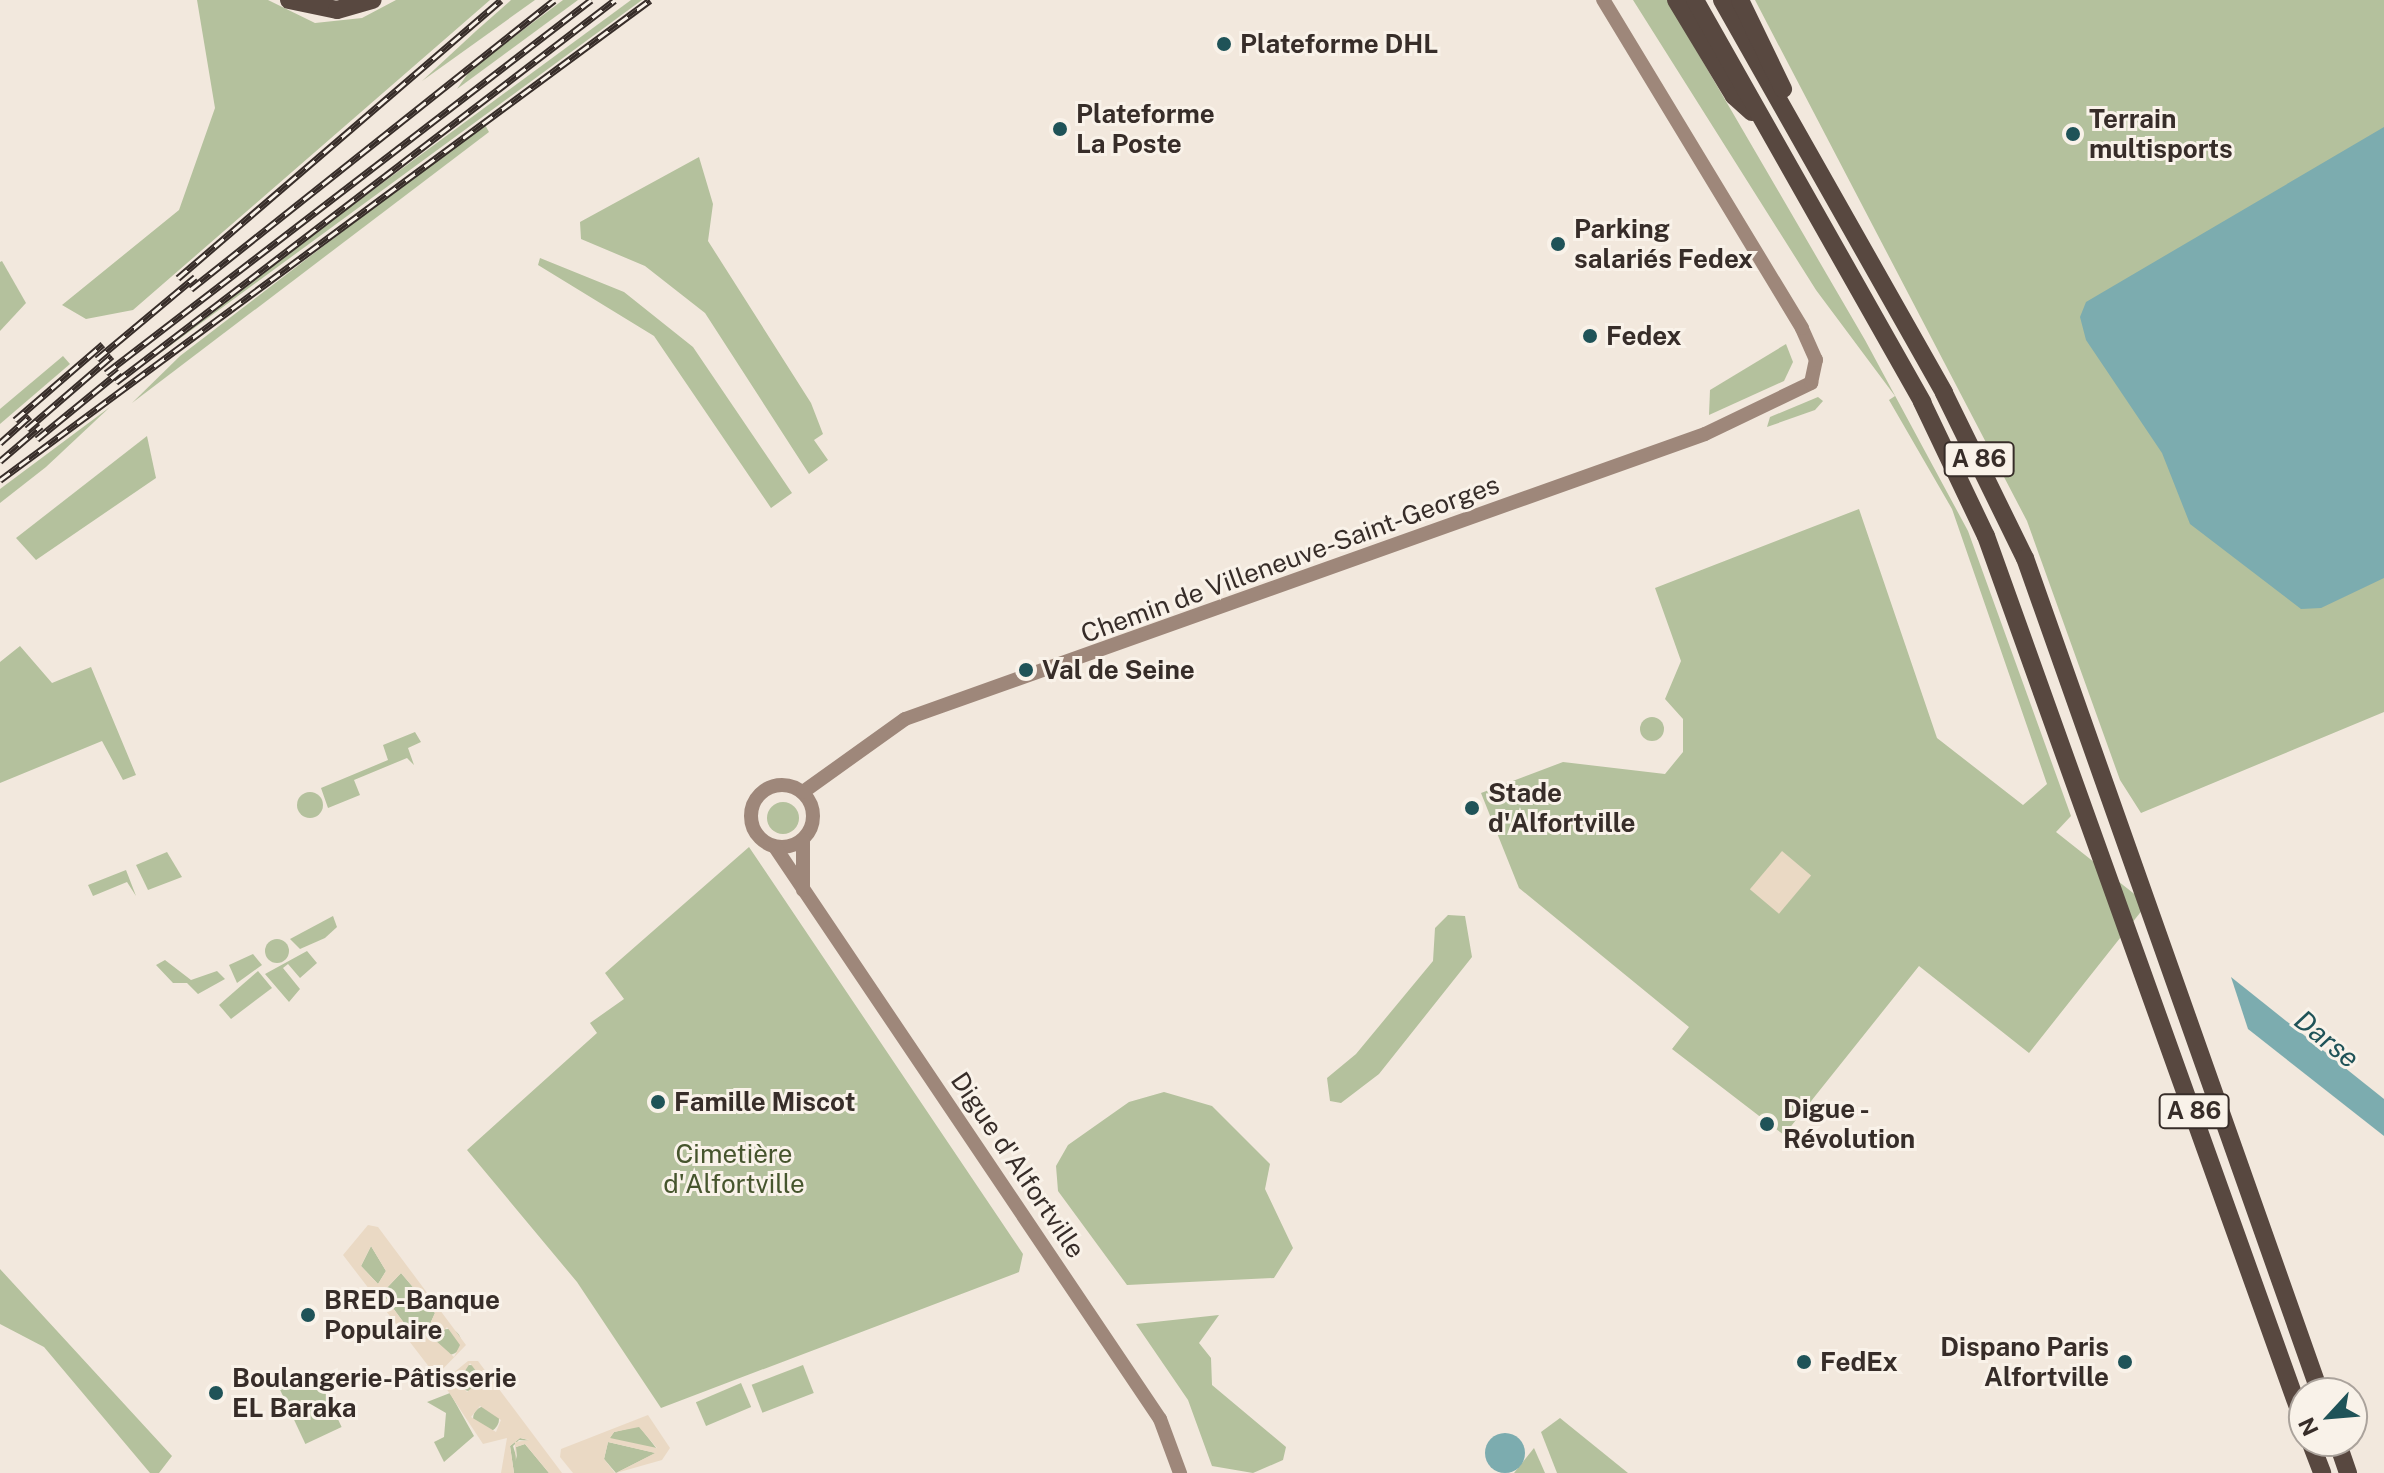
<!DOCTYPE html>
<html>
<head>
<meta charset="utf-8">
<style>
	body { margin:0 }
	#map { position:relative; width:2384px; height:1473px; overflow:hidden; background:#f2e8dd; font-family:"Public Sans",sans-serif }
	div>[style] { position:absolute }
	.green>* { inset:0; background:#b4c19d; transform-origin:0 0 }
	.round { border-radius:50% }
	.plaza>* { inset:0; background:#ead9c4; transform-origin:0 0 }
	.water>* { inset:0; background:#7cacaf }
	.secondary>* { height:14px; margin:-7px; padding:0 7px; transform-origin:7px; border-radius:7px; background:#9e877a }
	.secondary>.ring { margin:-7px; padding:0; box-sizing:content-box; background:none; border:14px solid #9e877a; border-radius:50% }
	.highway>* { height:18px; margin:-9px; padding:0 9px; transform-origin:9px; border-radius:9px; background:#584840 }
	.rail>* { height:7px; margin-top:-3.5px; transform-origin:0; background:repeating-linear-gradient(90deg,#f9f2e9 0 12px,#372d29 0 24px); box-sizing:border-box; border-block:2px solid #372d29 }
	.dots>* { width:22px; height:22px; translate:-50% -50%; box-sizing:border-box; border:4px solid #f9f2e9; border-radius:50% }
	span { translate:-50% -50%; white-space:nowrap; text-align:center; line-height:1.15; -webkit-text-stroke:6px #f9f2e9; paint-order:stroke }
	.shield-label span { padding:2px 6px; background:#f9f2e9; border:2px solid; border-radius:6px; -webkit-text-stroke-width:0 }
	.shield-label { font-size:24px; color:#372d29; font-weight:700 }
	.poi-label { font-size:26px; color:#372d29; font-weight:700 }
	.left { translate:0 -50%; text-align:left }
	.right { translate:-100% -50%; text-align:right }
	.street-label { font-size:26px; color:#372d29 }
	.park-label { font-size:26px; color:#46552d }
	.water-label { font-size:28px; color:#1f5358; font-style:italic }
	.north { position:absolute; left:2288px; top:1377px; width:80px; height:80px; box-sizing:border-box; background:#f9f2e9; border:2px solid #aba39c; border-radius:50%; rotate:244deg; font-size:22px; font-weight:700; line-height:32px; text-align:center; color:#372d29 }
	.north::after { content:''; display:block; margin:auto; width:28px; height:36px; background:#1f5358; clip-path:polygon(50% 0,100% 100%,50% 72%,0 100%) }
</style>
</head>
<body>
<div id="map">
	<div class="green">
		<i style="clip-path:polygon(197px 0,268px 0,315px 23px,362px 18px,396px 0,490px 0,133px 310px,86px 319px,62px 305px,179px 210px,215px 108px)"></i>
		<i style="clip-path:polygon(511px 0,535px 0,422px 81px,476px 31px)"></i>
		<i style="clip-path:polygon(563px 0,578px 0,457px 89px,471px 69px)"></i>
		<i style="clip-path:polygon(631px 0,642px 0,152px 359px,324px 226px)"></i>
		<i style="clip-path:polygon(1633px 0,1667px 0,1865px 340px,1968px 531px,2071px 816px,2056px 832px,2147px 904px,2029px 1053px,1919px 966px,1784px 1135px,1672px 1049px,1689px 1027px,1519px 888px,1481px 793px,1563px 762px,1665px 774px,1683px 752px,1683px 719px,1665px 699px,1681px 661px,1655px 588px,1859px 509px,1937px 738px,2023px 805px,2047px 784px,1952px 509px,1889px 400px,1895px 396px,1816px 290px)"></i>
		<i style="clip-path:polygon(1755px 0,2384px 0,2384px 712px,2141px 813px,2120px 780px,2027px 521px)"></i>
		<i style="clip-path:polygon(484px 123px,489px 132px,132px 403px,180px 356px)"></i>
		<i style="clip-path:polygon(699px 157px,713px 204px,708px 241px,811px 403px,823px 434px,814px 440px,828px 460px,809px 474px,705px 313px,645px 266px,581px 239px,580px 222px)"></i>
		<i style="clip-path:polygon(540px 258px,624px 292px,693px 347px,792px 493px,771px 508px,654px 336px,538px 265px)"></i>
		<i style="clip-path:polygon(2px 261px,26px 303px,0 331px,0 262px)"></i>
		<i style="clip-path:polygon(1786px 344px,1793px 362px,1784px 381px,1709px 415px,1710px 390px)"></i>
		<i style="clip-path:polygon(63px 356px,70px 364px,0 424px,0 409px)"></i>
		<i style="clip-path:polygon(1818px 397px,1823px 401px,1815px 410px,1767px 427px,1770px 417px)"></i>
		<i style="clip-path:polygon(110px 407px,46px 467px,0 503px,0 489px)"></i>
		<i style="clip-path:polygon(147px 436px,156px 478px,36px 560px,16px 538px)"></i>
		<i style="clip-path:polygon(20px 646px,52px 683px,91px 667px,136px 775px,123px 780px,102px 741px,0 783px,0 662px)"></i>
		<i class="round" style="left:1640px;top:717px;width:24px;height:24px"></i>
		<i style="clip-path:polygon(415px 732px,421px 742px,408px 748px,414px 765px,407px 758px,354px 780px,360px 795px,328px 808px,321px 788px,388px 760px,383px 745px)"></i>
		<i class="round" style="left:297px;top:792px;width:26px;height:26px"></i>
		<i class="round" style="left:767px;top:802px;width:32px;height:32px"></i>
		<i style="clip-path:polygon(749px 847px,1023px 1254px,1019px 1272px,661px 1408px,577px 1282px,467px 1150px,597px 1033px,590px 1023px,624px 999px,605px 973px)"></i>
		<i style="clip-path:polygon(167px 852px,182px 877px,148px 890px,136px 865px)"></i>
		<i style="clip-path:polygon(126px 870px,136px 896px,127px 882px,93px 896px,88px 885px)"></i>
		<i style="clip-path:polygon(1448px 915px,1465px 916px,1472px 957px,1379px 1074px,1341px 1103px,1330px 1101px,1327px 1078px,1356px 1054px,1433px 961px,1435px 928px)"></i>
		<i style="clip-path:polygon(333px 916px,337px 927px,325px 938px,300px 949px,290px 939px)"></i>
		<i class="round" style="left:265px;top:939px;width:24px;height:24px"></i>
		<i style="clip-path:polygon(307px 951px,317px 963px,300px 978px,288px 964px,283px 968px,300px 989px,289px 1002px,265px 974px)"></i>
		<i style="clip-path:polygon(253px 954px,262px 965px,237px 983px,229px 965px)"></i>
		<i style="clip-path:polygon(165px 960px,191px 980px,217px 971px,225px 979px,198px 994px,187px 983px,173px 983px,156px 965px)"></i>
		<i style="clip-path:polygon(258px 971px,272px 988px,231px 1019px,219px 1005px)"></i>
		<i style="clip-path:polygon(1164px 1092px,1212px 1106px,1270px 1164px,1265px 1189px,1293px 1248px,1274px 1278px,1127px 1285px,1058px 1191px,1056px 1166px,1068px 1145px,1129px 1102px)"></i>
		<i style="clip-path:polygon(371px 1246px,386px 1271px,378px 1284px,361px 1266px)"></i>
		<i style="clip-path:polygon(0 1269px,172px 1456px,159px 1473px,150px 1473px,44px 1347px,0 1324px)"></i>
		<i style="clip-path:polygon(401px 1273px,435px 1313px,425px 1335px,412px 1334px,382px 1293px)"></i>
		<i style="clip-path:polygon(1219px 1315px,1199px 1343px,1211px 1358px,1212px 1385px,1286px 1447px,1283px 1460px,1253px 1473px,1212px 1466px,1188px 1400px,1136px 1324px)"></i>
		<i class="round" style="left:435px;top:1329px;width:26px;height:26px"></i>
		<i style="left:803px;top:1365px;width:30px;height:55px;rotate:69deg"></i>
		<i class="round" style="left:457px;top:1365px;width:26px;height:26px"></i>
		<i style="left:315px;top:1370px;width:63px;height:40px;rotate:65deg"></i>
		<i style="left:741px;top:1383px;width:26px;height:49px;rotate:67deg"></i>
		<i style="clip-path:polygon(450px 1393px,474px 1436px,444px 1462px,434px 1442px,444px 1437px,446px 1413px,427px 1402px)"></i>
		<i class="round" style="left:473px;top:1406px;width:26px;height:26px"></i>
		<i style="clip-path:polygon(1560px 1418px,1628px 1473px,1557px 1473px,1541px 1432px)"></i>
		<i style="clip-path:polygon(639px 1426px,657px 1449px,609px 1439px,614px 1432px)"></i>
		<i style="clip-path:polygon(520px 1438px,532px 1441px,519px 1440px,513px 1446px,517px 1459px,516px 1447px,525px 1444px,549px 1473px,514px 1473px,510px 1446px)"></i>
		<i style="clip-path:polygon(608px 1442px,656px 1453px,616px 1473px,604px 1459px)"></i>
		<i style="clip-path:polygon(1534px 1448px,1545px 1473px,1514px 1473px)"></i>
	</div>
	<div class="plaza">
		<i style="left:1782px;top:851px;width:38px;height:50px;rotate:40deg"></i>
		<i style="clip-path:polygon(evenodd,368px 1225px,378px 1227px,466px 1345px,436px 1376px,343px 1255px,368px 1225px,371px 1246px,386px 1271px,378px 1284px,361px 1266px,371px 1246px,368px 1225px,401px 1273px,435px 1313px,425px 1335px,412px 1334px,382px 1293px,401px 1273px,368px 1225px,447px 1327px,460px 1345px,454px 1357px,435px 1340px,447px 1327px)"></i>
		<i style="clip-path:polygon(evenodd,468px 1361px,478px 1361px,562px 1473px,549px 1473px,525px 1444px,516px 1447px,515px 1462px,515px 1442px,529px 1440px,520px 1438px,510px 1446px,514px 1473px,501px 1473px,507px 1438px,483px 1444px,442px 1382px,468px 1361px,470px 1363px,482px 1379px,467px 1392px,458px 1382px,470px 1363px,468px 1361px,480px 1406px,501px 1420px,496px 1432px,471px 1417px,480px 1406px)"></i>
		<i style="clip-path:polygon(evenodd,648px 1415px,670px 1448px,662px 1460px,616px 1473px,655px 1453px,608px 1442px,604px 1459px,615px 1473px,573px 1473px,560px 1457px,561px 1449px,648px 1415px,639px 1427px,657px 1448px,610px 1438px,614px 1432px,639px 1427px)"></i>
	</div>
	<div class="water">
		<i style="clip-path:polygon(2384px 127px,2384px 578px,2321px 608px,2301px 609px,2190px 524px,2162px 453px,2086px 340px,2080px 317px,2086px 302px)"></i>
		<i style="clip-path:polygon(2231px 977px,2384px 1099px,2384px 1136px,2248px 1029px)"></i>
		<i class="round" style="left:1485px;top:1433px;width:40px;height:40px"></i>
	</div>
	<div class="secondary">
		<i class="ring" style="left:751px;top:785px;width:48px;height:48px"></i>
		<i style="left:803px;top:792px;width:125px;rotate:-35.6deg"></i>
		<i style="left:905px;top:719px;width:849px;rotate:-19.61deg"></i>
		<i style="left:1705px;top:434px;width:118px;rotate:-25.7deg"></i>
		<i style="left:1811px;top:383px;width:24px;rotate:-78deg"></i>
		<i style="left:1816px;top:360px;width:35px;rotate:-114deg"></i>
		<i style="left:1802px;top:328px;width:384px;rotate:-121.2deg"></i>
		<i style="left:775px;top:847px;width:689px;rotate:56.06deg"></i>
		<i style="left:1160px;top:1419px;width:58px;rotate:69.7deg"></i>
		<i style="left:803px;top:890px;width:50px;rotate:-90deg"></i>
	</div>
	<div class="highway">
		<i style="left:289px;top:0;width:49px;rotate:11.8deg"></i>
		<i style="left:337px;top:10px;width:37px;rotate:-16deg"></i>
		<i style="left:1676px;top:0;width:112px;rotate:58.9deg"></i>
		<i style="left:1734px;top:96px;width:24px;rotate:42deg"></i>
		<i style="left:1695px;top:0;width:462px;rotate:60.5deg"></i>
		<i style="left:1922px;top:402px;width:148px;rotate:64.5deg"></i>
		<i style="left:1986px;top:536px;width:943px;rotate:70.3deg"></i>
		<i style="left:1722px;top:0;width:451px;rotate:60.5deg"></i>
		<i style="left:1944px;top:393px;width:184px;rotate:63.9deg"></i>
		<i style="left:2025px;top:558px;width:886px;rotate:70.54deg"></i>
		<i style="left:1740px;top:0;width:99px;rotate:64.2deg"></i>
		<i style="left:2310px;top:1441px;width:34px;rotate:69deg"></i>
		<i style="left:2337px;top:1441px;width:34px;rotate:71deg"></i>
	</div>
	<div class="rail">
		<i style="left:178px;top:278px;width:426px;rotate:-40.7deg"></i>
		<i style="left:191px;top:289px;width:464px;rotate:-38.5deg"></i>
		<i style="left:97px;top:359px;width:128px;rotate:-39.9deg"></i>
		<i style="left:106px;top:373px;width:612px;rotate:-37.56deg"></i>
		<i style="left:116px;top:382px;width:628px;rotate:-37.44deg"></i>
		<i style="left:15px;top:420px;width:116px;rotate:-40.8deg"></i>
		<i style="left:27px;top:429px;width:112px;rotate:-40.7deg"></i>
		<i style="left:37px;top:439px;width:107px;rotate:-39.3deg"></i>
		<i style="left:0;top:443px;width:40px;rotate:-42deg"></i>
		<i style="left:0;top:461px;width:54px;rotate:-40.5deg"></i>
		<i style="left:0;top:480px;width:808px;rotate:-36.44deg"></i>
	</div>
	<div class="dots">
		<i style="left:1224px;top:44px;background:#1f5358"></i>
		<i style="left:1060px;top:129px;background:#1f5358"></i>
		<i style="left:2073px;top:134px;background:#1f5358"></i>
		<i style="left:1558px;top:244px;background:#1f5358"></i>
		<i style="left:1590px;top:336px;background:#1f5358"></i>
		<i style="left:1026px;top:670px;background:#1f5358"></i>
		<i style="left:1472px;top:808px;background:#1f5358"></i>
		<i style="left:658px;top:1102px;background:#1f5358"></i>
		<i style="left:1767px;top:1124px;background:#1f5358"></i>
		<i style="left:308px;top:1315px;background:#1f5358"></i>
		<i style="left:1804px;top:1362px;background:#1f5358"></i>
		<i style="left:2125px;top:1362px;background:#1f5358"></i>
		<i style="left:216px;top:1393px;background:#1f5358"></i>
	</div>
	<div class="shield-label">
		<span style="left:1979px;top:459px">A 86</span>
		<span style="left:2194px;top:1111px">A 86</span>
	</div>
	<div class="poi-label">
		<span class="left" style="left:1240px;top:44px">Plateforme DHL</span>
		<span class="left" style="left:1076px;top:129px">Plateforme<br>La Poste</span>
		<span class="left" style="left:2089px;top:134px">Terrain<br>multisports</span>
		<span class="left" style="left:1574px;top:244px">Parking<br>salariés Fedex</span>
		<span class="left" style="left:1606px;top:336px">Fedex</span>
		<span class="left" style="left:1042px;top:670px">Val de Seine</span>
		<span class="left" style="left:1488px;top:808px">Stade<br>d'Alfortville</span>
		<span class="left" style="left:674px;top:1102px">Famille Miscot</span>
		<span class="left" style="left:1783px;top:1124px">Digue -<br>Révolution</span>
		<span class="left" style="left:324px;top:1315px">BRED-Banque<br>Populaire</span>
		<span class="right" style="left:2109px;top:1362px">Dispano Paris<br>Alfortville</span>
		<span class="left" style="left:1820px;top:1362px">FedEx</span>
		<span class="left" style="left:232px;top:1393px">Boulangerie-Pâtisserie<br>EL Baraka</span>
	</div>
	<div class="street-label">
		<span style="left:1290px;top:559px;rotate:-20deg">Chemin de Villeneuve-Saint-Georges</span>
		<span style="left:1018px;top:1165px;rotate:56deg">Digue d'Alfortville</span>
	</div>
	<div class="park-label">
		<span style="left:734px;top:1169px">Cimetière<br>d'Alfortville</span>
	</div>
	<div class="water-label">
		<span style="left:2327px;top:1039px;rotate:39deg">Darse</span>
	</div>
	<div class="north">N</div>
</div>
</body>
</html>
